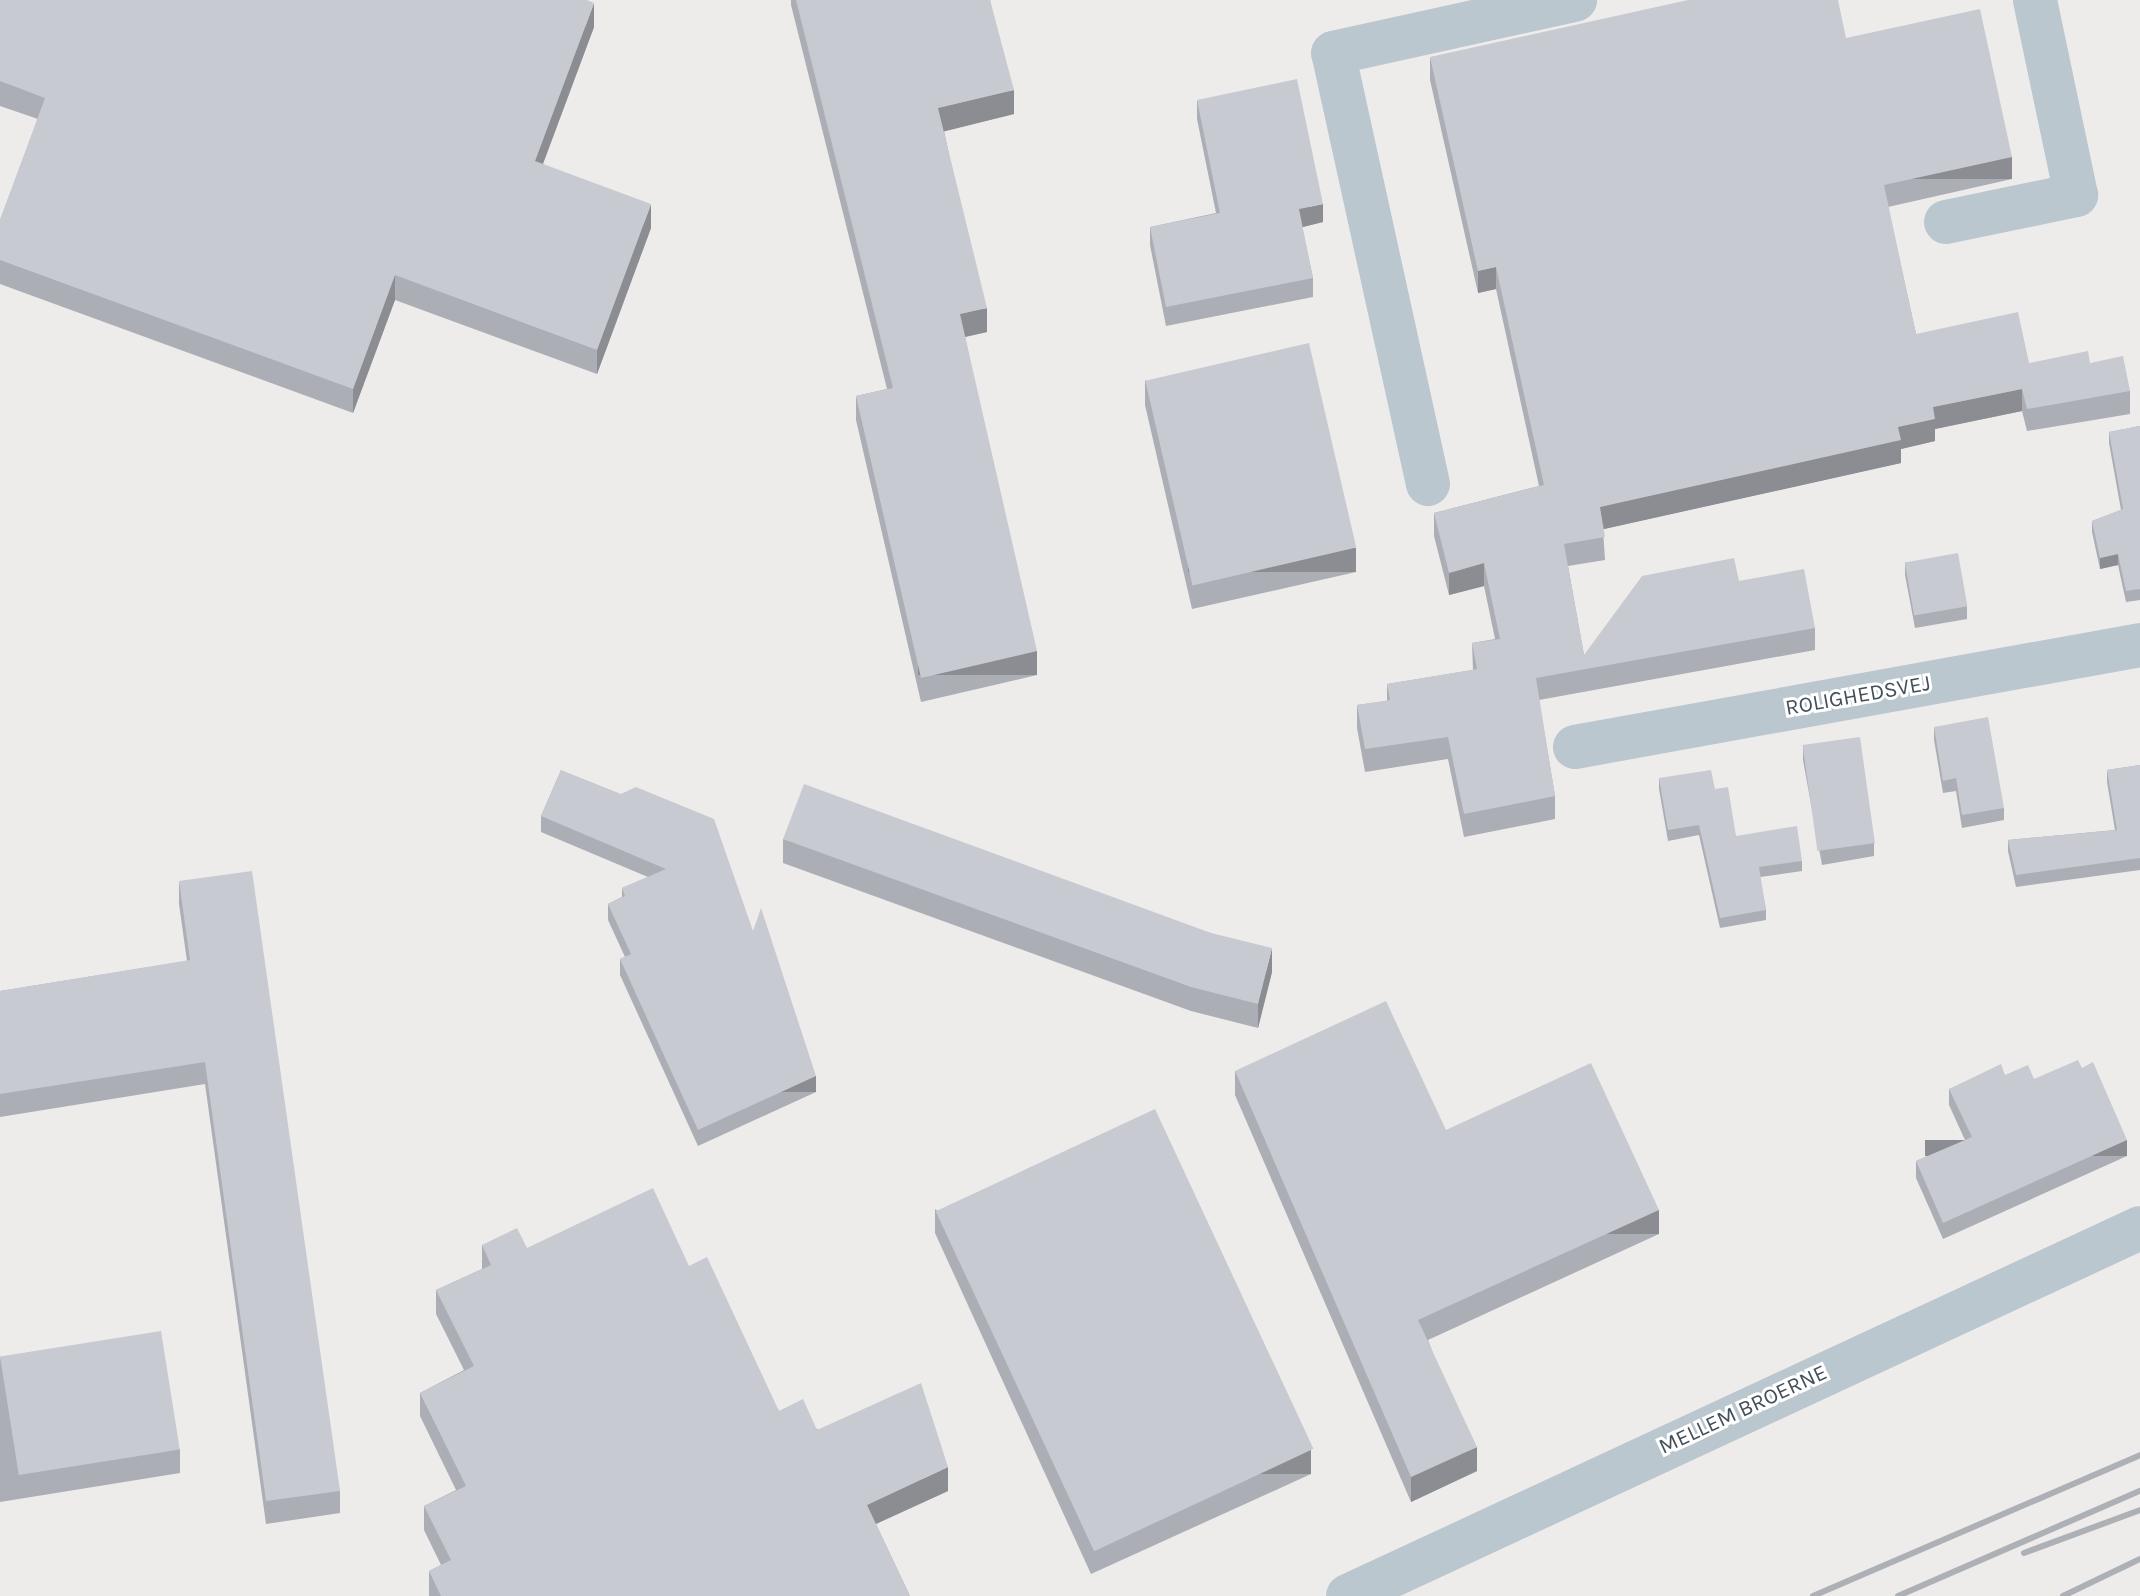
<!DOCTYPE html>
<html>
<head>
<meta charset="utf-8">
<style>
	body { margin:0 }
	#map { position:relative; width:2140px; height:1596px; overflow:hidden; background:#eeebeb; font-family:Karla,sans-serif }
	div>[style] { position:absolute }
	.minor>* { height:44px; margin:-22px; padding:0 22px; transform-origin:22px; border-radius:22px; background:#bbc7cf }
	.rail>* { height:6px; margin:-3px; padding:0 3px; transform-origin:3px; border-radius:3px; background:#adb1b6 }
	.wall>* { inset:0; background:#abaeb4 }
	.shaded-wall>* { inset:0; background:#8b8d92; transform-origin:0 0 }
	.building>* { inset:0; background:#c7cad1; transform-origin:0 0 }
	span { translate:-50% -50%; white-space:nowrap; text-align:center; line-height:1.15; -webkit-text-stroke:6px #fff; paint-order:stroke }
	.street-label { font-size:22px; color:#434f59 }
</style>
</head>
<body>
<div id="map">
	<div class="minor">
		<i style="left:1946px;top:222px;width:133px;rotate:-11.7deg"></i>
		<i style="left:2076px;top:195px;width:199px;rotate:-101.9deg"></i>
		<i style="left:1428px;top:484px;width:441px;rotate:-102.4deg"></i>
		<i style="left:1333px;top:53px;width:248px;rotate:-12.4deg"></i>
		<i style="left:1575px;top:747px;width:574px;rotate:-10.23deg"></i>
		<i style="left:1348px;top:1596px;width:873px;rotate:-24.92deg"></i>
	</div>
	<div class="rail">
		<i style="left:2024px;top:1553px;width:124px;rotate:-20.3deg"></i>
		<i style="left:1813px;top:1596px;width:356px;rotate:-23.3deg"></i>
		<i style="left:1898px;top:1596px;width:264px;rotate:-23.5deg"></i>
		<i style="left:2063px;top:1596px;width:85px;rotate:-25.7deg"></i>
	</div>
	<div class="wall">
		<i style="clip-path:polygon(0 0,594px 27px,543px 164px,651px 228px,597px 374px,395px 300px,353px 413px,0 284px,0 220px,38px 119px,0 106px)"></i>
		<i style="clip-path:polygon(791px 0,990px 0,1014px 114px,944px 131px,987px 332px,965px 337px,1037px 675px,921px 702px,856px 420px,856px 396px,887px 389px,791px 5px)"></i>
		<i style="clip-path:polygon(1846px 38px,2012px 179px,1888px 207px,1916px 334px,2029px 363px,2090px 363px,2130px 391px,2130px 414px,2027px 431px,2022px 411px,1935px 429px,1935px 441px,1901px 449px,1901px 463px,1603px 529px,1605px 560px,1568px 566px,1584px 655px,1739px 581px,1815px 628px,1815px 650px,1539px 700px,1555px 796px,1555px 819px,1464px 837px,1448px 759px,1365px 772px,1357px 728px,1357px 705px,1387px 701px,1387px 684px,1473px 670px,1472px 643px,1495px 639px,1484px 586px,1449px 595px,1434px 536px,1434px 513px,1539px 486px,1496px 289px,1478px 293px,1430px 80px,1430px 57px)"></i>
		<i style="clip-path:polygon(1197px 100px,1323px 222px,1302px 227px,1313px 278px,1313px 297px,1166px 326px,1150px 245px,1150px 227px,1216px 213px,1197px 119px)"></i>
		<i style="clip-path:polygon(1145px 380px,1356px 572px,1192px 609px,1145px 405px)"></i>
		<i style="clip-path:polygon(2140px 426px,2140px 600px,2126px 602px,2118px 565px,2100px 569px,2092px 532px,2092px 521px,2121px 510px,2109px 443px,2109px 432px)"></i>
		<i style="clip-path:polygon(1905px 562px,1967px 606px,1967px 619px,1915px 628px,1905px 575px)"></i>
		<i style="clip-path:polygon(1934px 727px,2004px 808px,2004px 820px,1962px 828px,1956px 791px,1943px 793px,1934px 740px)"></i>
		<i style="clip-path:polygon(1803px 747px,1874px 843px,1874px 856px,1822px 865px,1803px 760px)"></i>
		<i style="clip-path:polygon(2140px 765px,2140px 870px,2016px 887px,2008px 851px,2008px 840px,2115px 830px,2107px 782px,2107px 770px)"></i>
		<i style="clip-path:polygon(561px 770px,753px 931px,816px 1092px,698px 1146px,620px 975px,620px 959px,625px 957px,608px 920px,608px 904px,622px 897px,622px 888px,648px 877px,541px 832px,541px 816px)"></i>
		<i style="clip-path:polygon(1659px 778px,1715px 789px,1736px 836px,1802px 861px,1802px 871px,1760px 877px,1766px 910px,1766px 920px,1720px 928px,1699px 835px,1668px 841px,1659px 789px)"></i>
		<i style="clip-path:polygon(783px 839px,1272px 972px,1258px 1028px,1191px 1011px,783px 863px)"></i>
		<i style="clip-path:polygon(179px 881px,340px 1491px,340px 1513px,266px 1524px,205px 1084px,0 1117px,0 991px,187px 961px,179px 904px)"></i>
		<i style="clip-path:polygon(1235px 1071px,1446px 1130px,1659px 1234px,1428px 1340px,1477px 1471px,1411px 1502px,1235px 1095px)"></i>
		<i style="clip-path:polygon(2005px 1075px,2034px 1079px,2127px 1156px,1943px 1239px,1916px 1178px,1916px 1161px,1965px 1140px,1949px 1105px,1949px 1089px)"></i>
		<i style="clip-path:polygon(935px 1209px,1311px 1474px,1091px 1574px,935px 1233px)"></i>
		<i style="clip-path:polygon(482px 1245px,527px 1248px,689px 1266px,779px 1411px,948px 1491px,876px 1524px,910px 1596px,429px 1596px,429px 1571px,441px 1565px,424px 1530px,424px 1506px,456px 1490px,420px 1416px,420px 1393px,464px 1370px,436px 1314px,436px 1290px,482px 1269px)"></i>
		<i style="clip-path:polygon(0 1357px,180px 1449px,180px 1473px,0 1502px)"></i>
	</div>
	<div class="shaded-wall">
		<i style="clip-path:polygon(594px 3px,594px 27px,535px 185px,535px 161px)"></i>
		<i style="clip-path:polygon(1014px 90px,1014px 114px,938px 133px,938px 108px)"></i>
		<i style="left:2012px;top:157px;width:22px;height:131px;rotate:90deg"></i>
		<i style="clip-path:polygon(651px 204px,651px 228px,597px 374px,597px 350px)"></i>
		<i style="clip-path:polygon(1323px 204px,1323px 222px,1299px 228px,1299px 209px)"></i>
		<i style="clip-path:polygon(1496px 267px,1496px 289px,1478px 293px,1478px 271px)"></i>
		<i style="clip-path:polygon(395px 275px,395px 300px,353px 413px,353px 389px)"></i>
		<i style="clip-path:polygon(987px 308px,987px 332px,960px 338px,960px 314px)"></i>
		<i style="clip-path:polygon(2022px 389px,2022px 411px,1935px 429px,1935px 441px,1901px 449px,1901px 463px,1600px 530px,1600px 507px,1898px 427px,1933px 407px)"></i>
		<i style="left:1356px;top:548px;width:24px;height:168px;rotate:90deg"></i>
		<i style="clip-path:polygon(2118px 554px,2118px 565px,2100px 569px,2100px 558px)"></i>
		<i style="clip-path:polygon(1484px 563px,1484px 586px,1449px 595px,1449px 573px)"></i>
		<i style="left:1037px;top:651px;width:24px;height:119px;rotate:90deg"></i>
		<i style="clip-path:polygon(1272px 948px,1272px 972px,1258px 1028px,1258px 1004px)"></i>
		<i style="left:816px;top:1076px;width:16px;height:130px;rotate:90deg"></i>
		<i style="left:2127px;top:1140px;width:16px;height:202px;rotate:90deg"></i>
		<i style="left:1659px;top:1210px;width:24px;height:265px;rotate:90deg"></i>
		<i style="clip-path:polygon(1477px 1447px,1477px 1471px,1411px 1502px,1411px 1477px)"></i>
		<i style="left:1311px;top:1450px;width:24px;height:242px;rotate:90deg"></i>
		<i style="clip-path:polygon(948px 1467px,948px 1491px,867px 1528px,867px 1505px)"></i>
	</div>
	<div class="building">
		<i style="clip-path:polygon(0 0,587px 0,594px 3px,535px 161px,651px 204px,597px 350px,395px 275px,353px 389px,0 260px,0 220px,45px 98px,0 81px)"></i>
		<i style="clip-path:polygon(796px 0,990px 0,1014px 90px,938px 108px,987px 308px,960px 314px,1037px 651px,921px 678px,856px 396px,893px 388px)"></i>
		<i style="clip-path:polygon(1688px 0,1838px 0,1846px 38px,1980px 9px,2012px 157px,1884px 185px,1916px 334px,2018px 312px,2029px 363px,2088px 351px,2090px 363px,2123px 356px,2130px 391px,2027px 409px,2022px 389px,1933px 407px,1935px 419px,1898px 427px,1901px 440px,1600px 507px,1605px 537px,1564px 544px,1584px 655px,1642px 576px,1734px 558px,1739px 581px,1804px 569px,1815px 628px,1536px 678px,1555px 796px,1464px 814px,1448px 737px,1365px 749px,1357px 705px,1390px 700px,1387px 684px,1477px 669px,1472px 643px,1500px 639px,1484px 563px,1449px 573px,1434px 513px,1544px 485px,1496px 267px,1478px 271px,1430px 57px)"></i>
		<i style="clip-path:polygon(1297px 79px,1323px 204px,1299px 209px,1313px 278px,1166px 307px,1150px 227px,1220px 213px,1197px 100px)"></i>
		<i style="left:1309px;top:343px;width:210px;height:168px;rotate:77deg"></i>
		<i style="clip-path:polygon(2140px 426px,2140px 589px,2126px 591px,2118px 554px,2100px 558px,2092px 521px,2123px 509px,2109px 432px)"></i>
		<i style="left:1958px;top:553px;width:54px;height:54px;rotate:80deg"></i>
		<i style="clip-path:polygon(1988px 717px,2004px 808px,1962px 815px,1956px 778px,1943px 781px,1934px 727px)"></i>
		<i style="left:1860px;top:737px;width:107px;height:58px;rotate:82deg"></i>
		<i style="clip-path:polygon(2140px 765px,2140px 858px,2016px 875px,2008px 840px,2117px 830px,2107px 770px)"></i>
		<i style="clip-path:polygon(561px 770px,621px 794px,636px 787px,714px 819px,753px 931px,761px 908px,816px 1076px,698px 1130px,620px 959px,631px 954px,608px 904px,625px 896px,622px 888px,666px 869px,541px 816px)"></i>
		<i style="clip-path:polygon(1711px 770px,1715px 789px,1728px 787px,1736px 836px,1797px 826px,1802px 861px,1759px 867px,1766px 910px,1720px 918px,1699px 825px,1668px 830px,1659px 778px)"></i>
		<i style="clip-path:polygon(804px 784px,1211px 933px,1272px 948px,1258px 1004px,1191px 987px,783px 839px)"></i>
		<i style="clip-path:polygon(252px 871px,340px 1491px,266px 1501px,205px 1062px,0 1094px,0 991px,190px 960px,179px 881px)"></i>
		<i style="clip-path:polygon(1386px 1001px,1446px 1130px,1591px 1063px,1659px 1210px,1418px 1320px,1477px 1447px,1411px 1477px,1235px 1071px)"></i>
		<i style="clip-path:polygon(2078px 1060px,2082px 1068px,2093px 1062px,2127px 1140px,1943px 1223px,1916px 1161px,1972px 1137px,1949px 1089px,2001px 1064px,2005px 1075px,2028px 1065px,2034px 1079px)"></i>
		<i style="left:1155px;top:1109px;width:375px;height:242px;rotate:65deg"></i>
		<i style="clip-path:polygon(653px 1188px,689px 1266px,707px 1257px,779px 1411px,803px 1399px,817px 1430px,921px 1383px,948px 1467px,867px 1505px,910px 1596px,441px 1596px,429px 1571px,451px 1560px,424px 1506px,466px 1486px,420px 1393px,474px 1366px,436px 1290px,491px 1265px,482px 1245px,517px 1228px,527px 1248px)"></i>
		<i style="left:161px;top:1331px;width:120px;height:163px;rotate:81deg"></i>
	</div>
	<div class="street-label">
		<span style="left:1858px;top:696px;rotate:-10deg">ROLIGHEDSVEJ</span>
		<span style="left:1743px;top:1410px;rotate:-25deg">MELLEM BROERNE</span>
	</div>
</div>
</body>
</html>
